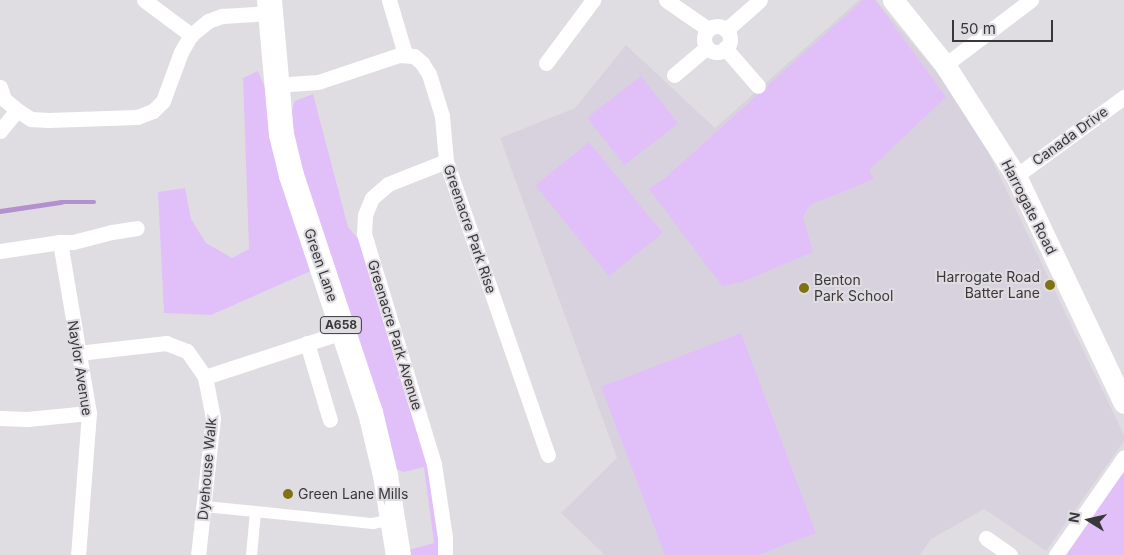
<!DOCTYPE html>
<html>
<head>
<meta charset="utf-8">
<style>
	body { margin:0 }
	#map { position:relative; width:1124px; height:555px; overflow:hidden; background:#e0dde2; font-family:Inter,sans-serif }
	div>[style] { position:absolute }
	.built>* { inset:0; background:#d8d2de }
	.green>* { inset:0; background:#e1c0fa; transform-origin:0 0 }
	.stream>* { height:4.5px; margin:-2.25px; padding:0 2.25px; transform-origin:2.25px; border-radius:2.25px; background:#b491ce }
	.pedestrian>* { height:11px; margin:-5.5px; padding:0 5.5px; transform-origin:5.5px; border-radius:5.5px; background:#fff }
	.minor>* { height:15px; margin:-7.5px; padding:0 7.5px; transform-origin:7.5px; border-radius:7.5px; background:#fff }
	.minor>.ring { margin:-7.5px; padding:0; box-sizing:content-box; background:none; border:15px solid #fff; border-radius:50% }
	.secondary>* { height:21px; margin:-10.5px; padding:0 10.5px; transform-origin:10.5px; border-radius:10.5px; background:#fff }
	.trunk>* { height:25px; margin:-12.5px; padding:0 12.5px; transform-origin:12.5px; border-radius:12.5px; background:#fff }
	.dots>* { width:14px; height:14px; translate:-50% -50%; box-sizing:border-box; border:2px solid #e0dde2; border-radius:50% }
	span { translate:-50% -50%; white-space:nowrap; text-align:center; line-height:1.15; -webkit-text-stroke:4px #e0dde2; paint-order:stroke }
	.shield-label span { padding:1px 4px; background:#e0dde2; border:1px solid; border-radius:4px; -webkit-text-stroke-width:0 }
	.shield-label { font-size:12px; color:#383739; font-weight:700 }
	.street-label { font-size:14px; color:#383739 }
	.poi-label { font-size:14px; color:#383739 }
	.right { translate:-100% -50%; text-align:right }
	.left { translate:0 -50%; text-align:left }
	.north { position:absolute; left:1064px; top:495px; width:50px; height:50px; -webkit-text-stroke:4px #e0dde2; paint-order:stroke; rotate:280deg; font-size:14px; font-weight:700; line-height:20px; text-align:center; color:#383739 }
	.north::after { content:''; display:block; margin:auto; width:18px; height:22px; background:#383739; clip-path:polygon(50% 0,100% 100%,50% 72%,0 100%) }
	.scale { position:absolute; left:952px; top:20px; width:101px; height:22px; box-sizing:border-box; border:2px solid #383739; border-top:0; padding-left:6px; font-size:15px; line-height:18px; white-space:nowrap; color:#383739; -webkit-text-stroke:4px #e0dde2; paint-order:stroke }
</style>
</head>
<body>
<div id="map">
	<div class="built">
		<i style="clip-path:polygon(859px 0,876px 0,949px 87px,983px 141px,1124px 435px,1124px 441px,1046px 551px,984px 509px,931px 539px,920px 555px,605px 555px,561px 513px,617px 458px,500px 138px,575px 108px,626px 45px,715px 128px)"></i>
	</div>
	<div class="green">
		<i style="clip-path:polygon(863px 0,875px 0,946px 97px,869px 170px,874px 179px,810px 205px,803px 217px,813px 252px,742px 282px,722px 286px,649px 189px,666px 177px)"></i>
		<i style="clip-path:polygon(258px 71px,273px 106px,313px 270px,211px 315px,164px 313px,158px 192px,185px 188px,191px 219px,206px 243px,232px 258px,249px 249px,243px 78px)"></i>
		<i style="left:641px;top:76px;width:60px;height:68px;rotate:52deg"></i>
		<i style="clip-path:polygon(313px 94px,348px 227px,359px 240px,428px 467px,440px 555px,405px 555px,405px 551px,434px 543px,424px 467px,404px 472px,393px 468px,307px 191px,291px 123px,292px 109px,295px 101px)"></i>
		<i style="left:589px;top:142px;width:117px;height:69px;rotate:51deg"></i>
		<i style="clip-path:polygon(741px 333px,816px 533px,758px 555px,665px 555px,601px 387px)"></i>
		<i style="clip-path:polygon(1124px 457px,1124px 555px,1056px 555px)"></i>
	</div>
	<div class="stream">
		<i style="left:0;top:211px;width:62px;rotate:-8.4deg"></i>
		<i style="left:61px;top:202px;width:33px"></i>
	</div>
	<div class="pedestrian">
		<i style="left:204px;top:506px;width:51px;rotate:5.6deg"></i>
		<i style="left:251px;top:555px;width:44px;rotate:-84.8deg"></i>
		<i style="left:255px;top:511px;width:118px;rotate:5.9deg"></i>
		<i style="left:372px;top:523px;width:21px;rotate:-11deg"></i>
	</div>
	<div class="minor">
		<i style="left:144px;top:0;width:59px;rotate:36.7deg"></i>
		<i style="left:389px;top:0;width:56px;rotate:73.5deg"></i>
		<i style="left:666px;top:0;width:51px;rotate:34.6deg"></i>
		<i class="ring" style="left:704px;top:26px;width:11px;height:11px"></i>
		<i style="left:726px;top:30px;width:45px;rotate:-41.4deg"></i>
		<i style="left:725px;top:48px;width:50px;rotate:49deg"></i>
		<i style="left:546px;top:63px;width:79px;rotate:-53.3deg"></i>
		<i style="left:945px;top:65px;width:108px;rotate:-37.1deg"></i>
		<i style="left:674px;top:75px;width:43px;rotate:-40.3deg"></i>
		<i style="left:275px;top:85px;width:43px;rotate:-4deg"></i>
		<i style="left:318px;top:82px;width:85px;rotate:-18.4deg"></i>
		<i style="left:399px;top:55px;width:15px;rotate:4deg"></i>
		<i style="left:414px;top:56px;width:11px;rotate:41deg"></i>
		<i style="left:422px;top:63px;width:13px;rotate:58deg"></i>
		<i style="left:429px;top:74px;width:44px;rotate:72.8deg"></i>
		<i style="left:442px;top:116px;width:45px;rotate:84.9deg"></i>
		<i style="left:446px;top:161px;width:311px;rotate:70.9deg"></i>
		<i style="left:0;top:87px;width:13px;rotate:72deg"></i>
		<i style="left:4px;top:99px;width:17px;rotate:40deg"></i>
		<i style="left:17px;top:110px;width:17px;rotate:33deg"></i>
		<i style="left:31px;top:119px;width:17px;rotate:3deg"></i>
		<i style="left:48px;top:120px;width:89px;rotate:-1.9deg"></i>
		<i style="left:137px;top:117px;width:17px;rotate:-21deg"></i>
		<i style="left:153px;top:111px;width:14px;rotate:-45deg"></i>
		<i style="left:163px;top:101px;width:52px;rotate:-69.8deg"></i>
		<i style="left:181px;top:52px;width:20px;rotate:-60deg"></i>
		<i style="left:191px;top:35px;width:22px;rotate:-39deg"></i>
		<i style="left:208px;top:21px;width:15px;rotate:-20deg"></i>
		<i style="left:222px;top:16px;width:48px;rotate:-3.6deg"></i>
		<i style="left:0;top:131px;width:27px;rotate:-51deg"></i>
		<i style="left:1016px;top:176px;width:134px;rotate:-36.2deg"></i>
		<i style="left:60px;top:242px;width:173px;rotate:80.4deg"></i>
		<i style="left:89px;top:413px;width:142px;rotate:94.4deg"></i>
		<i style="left:0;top:251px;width:61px;rotate:-8.5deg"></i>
		<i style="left:60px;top:242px;width:13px"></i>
		<i style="left:73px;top:242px;width:40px;rotate:-14.4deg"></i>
		<i style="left:112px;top:232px;width:25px;rotate:-9deg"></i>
		<i style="left:307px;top:343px;width:80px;rotate:73.4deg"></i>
		<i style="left:78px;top:353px;width:89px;rotate:-6.5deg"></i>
		<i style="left:166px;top:343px;width:22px;rotate:21deg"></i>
		<i style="left:187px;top:351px;width:32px;rotate:55deg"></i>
		<i style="left:205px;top:377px;width:42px;rotate:79deg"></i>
		<i style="left:213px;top:418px;width:138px;rotate:96.2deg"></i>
		<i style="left:205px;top:377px;width:145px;rotate:-18.1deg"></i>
		<i style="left:0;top:418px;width:27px;rotate:2deg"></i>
		<i style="left:27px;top:419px;width:62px;rotate:-5.5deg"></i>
		<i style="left:986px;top:538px;width:29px;rotate:35deg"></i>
		<i style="left:445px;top:555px;width:18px;rotate:-90deg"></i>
		<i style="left:445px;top:537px;width:74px;rotate:-98.6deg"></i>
		<i style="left:434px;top:464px;width:240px;rotate:-106.9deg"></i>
		<i style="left:364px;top:234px;width:19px;rotate:-87deg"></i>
		<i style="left:365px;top:215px;width:18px;rotate:-68deg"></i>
		<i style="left:372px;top:198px;width:21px;rotate:-41deg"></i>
		<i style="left:388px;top:184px;width:62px;rotate:-21.6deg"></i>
		<i style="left:1056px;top:555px;width:119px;rotate:-55.2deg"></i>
	</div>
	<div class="secondary">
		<i style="left:893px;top:0;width:83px;rotate:51.3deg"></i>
		<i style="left:945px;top:65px;width:132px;rotate:57.4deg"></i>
		<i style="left:1016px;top:176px;width:251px;rotate:64.6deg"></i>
	</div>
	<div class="trunk">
		<i style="left:269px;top:0;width:135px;rotate:84.9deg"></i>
		<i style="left:281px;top:134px;width:42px;rotate:76.3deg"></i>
		<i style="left:291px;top:175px;width:250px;rotate:71.6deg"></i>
		<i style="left:370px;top:412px;width:65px;rotate:76.6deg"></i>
		<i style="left:385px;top:475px;width:81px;rotate:80.8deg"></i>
	</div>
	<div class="dots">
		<i style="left:1050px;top:285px;background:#807212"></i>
		<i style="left:804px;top:288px;background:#807212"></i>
		<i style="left:288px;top:494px;background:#807212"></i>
	</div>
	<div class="shield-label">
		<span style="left:341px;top:325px">A658</span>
	</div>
	<div class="street-label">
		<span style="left:1070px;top:136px;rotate:-36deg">Canada Drive</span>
		<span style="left:1029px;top:207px;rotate:63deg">Harrogate Road</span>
		<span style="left:470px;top:229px;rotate:71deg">Greenacre Park Rise</span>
		<span style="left:321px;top:265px;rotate:71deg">Green Lane</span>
		<span style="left:395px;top:335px;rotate:73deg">Greenacre Park Avenue</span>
		<span style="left:80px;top:368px;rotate:81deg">Naylor Avenue</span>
		<span style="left:207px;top:469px;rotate:-85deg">Dyehouse Walk</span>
	</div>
	<div class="poi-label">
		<span class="right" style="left:1040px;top:285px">Harrogate Road<br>Batter Lane</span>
		<span class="left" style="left:814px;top:288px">Benton<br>Park School</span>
		<span class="left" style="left:298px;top:494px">Green Lane Mills</span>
	</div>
	<div class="north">N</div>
	<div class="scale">50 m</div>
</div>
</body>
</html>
